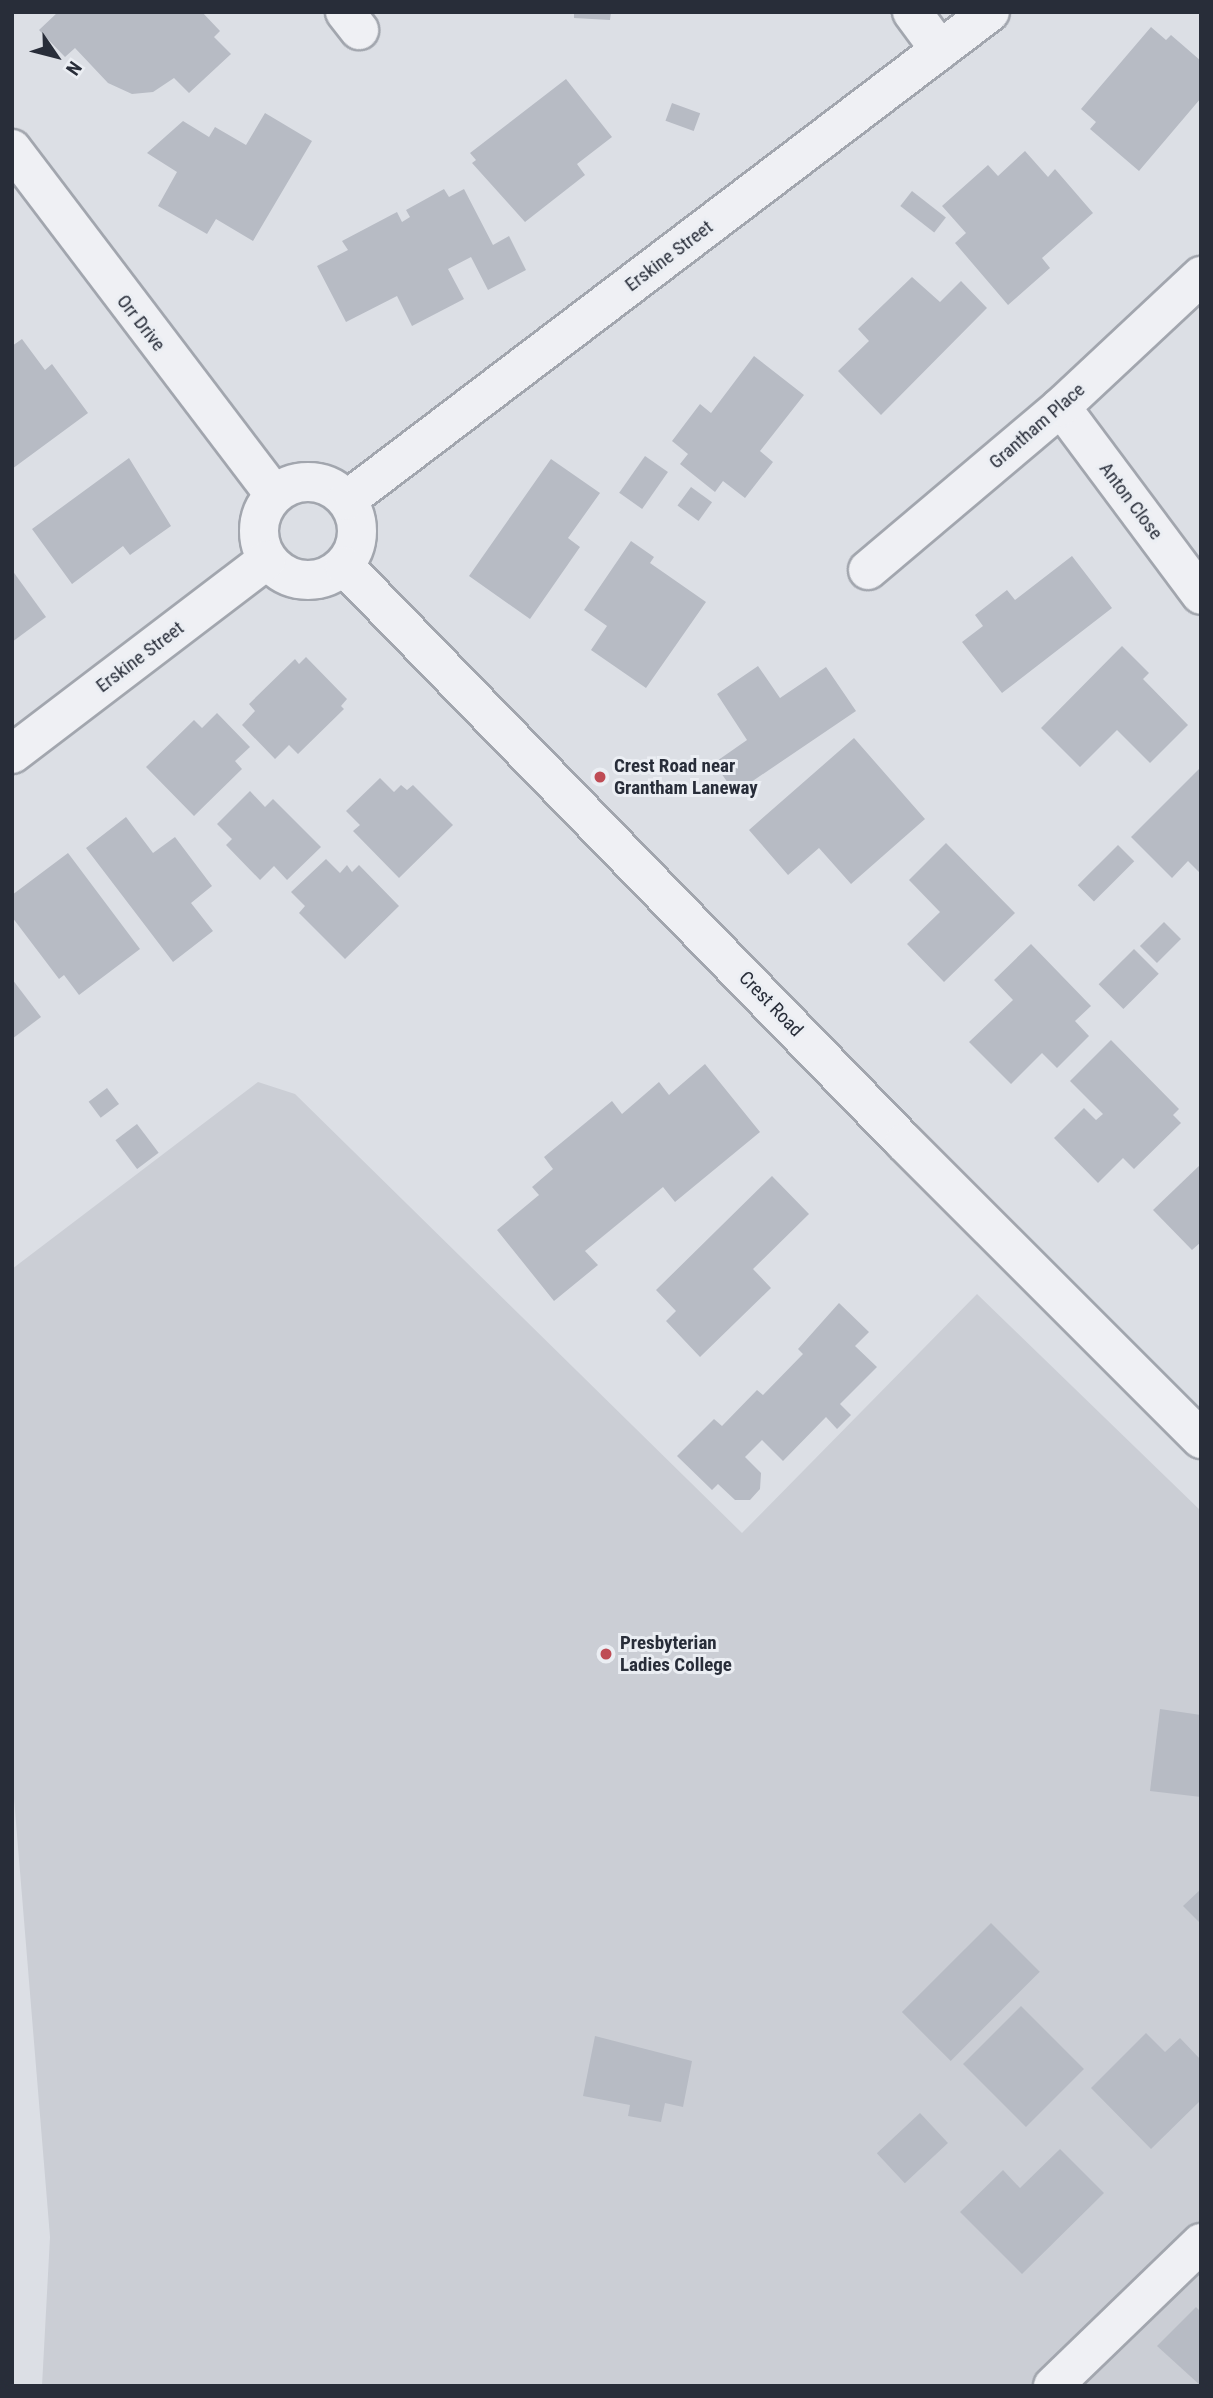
<!DOCTYPE html>
<html>
<head>
<meta charset="utf-8">
<style>
	body { margin:0 }
	#map { position:relative; width:1213px; height:2398px; overflow:hidden; background:#dcdfe5; font-family:"Roboto Condensed",sans-serif }
	div>[style] { position:absolute }
	.built>* { inset:0; background:#cbced5 }
	.building>* { inset:0; background:#b7bbc4; transform-origin:0 0 }
	.roads { filter:drop-shadow(2px 0 #a2a6ae) drop-shadow(-2px 0 #a2a6ae) drop-shadow(0 2px #a2a6ae) drop-shadow(0 -2px #a2a6ae) }
	.minor>* { height:38px; margin:-19px; padding:0 19px; transform-origin:19px; border-radius:19px; background:#eff0f4 }
	.minor>.ring { margin:-19px; padding:0; box-sizing:content-box; background:none; border:38px solid #eff0f4; border-radius:50% }
	.dots>* { width:19px; height:19px; translate:-50% -50%; box-sizing:border-box; border:4px solid #ebeef3; border-radius:50% }
	span { translate:-50% -50%; white-space:nowrap; text-align:center; line-height:1.15; -webkit-text-stroke:6px #ebeef3; paint-order:stroke }
	.street-label { font-size:19px; color:#282d39 }
	.poi-label { font-size:19px; color:#282d39; font-weight:700 }
	.left { translate:0 -50%; text-align:left }
	.frame { position:absolute; inset:0; border:14px solid #282d39; pointer-events:none }
	.north { position:absolute; left:21px; top:21px; width:70px; height:70px; -webkit-text-stroke:5px #ebeef3; paint-order:stroke; rotate:125deg; font-size:19px; font-weight:700; line-height:28px; text-align:center; color:#282d39 }
	.north::after { content:''; display:block; margin:auto; width:24px; height:32px; background:#282d39; clip-path:polygon(50% 0,100% 100%,50% 72%,0 100%) }
</style>
</head>
<body>
<div id="map">
	<div class="built">
		<i style="clip-path:polygon(258px 1082px,295px 1094px,742px 1533px,977px 1294px,1201px 1511px,1201px 2386px,42px 2386px,50px 2237px,12px 1774px,12px 1269px)"></i>
	</div>
	<div class="building">
		<i style="clip-path:polygon(58px 12px,202px 12px,220px 31px,214px 37px,231px 54px,189px 93px,174px 78px,153px 92px,132px 94px,108px 83px,75px 48px,65px 57px,39px 30px)"></i>
		<i style="clip-path:polygon(574px 12px,611px 12px,610px 20px,574px 18px)"></i>
		<i style="clip-path:polygon(1151px 27px,1166px 40px,1171px 35px,1201px 61px,1201px 98px,1139px 171px,1090px 129px,1096px 122px,1081px 109px)"></i>
		<i style="clip-path:polygon(566px 79px,612px 137px,577px 164px,585px 175px,525px 222px,472px 163px,476px 160px,470px 153px)"></i>
		<i style="left:672px;top:103px;width:30px;height:19px;rotate:20deg"></i>
		<i style="clip-path:polygon(265px 113px,312px 141px,253px 241px,216px 219px,207px 234px,158px 206px,177px 172px,147px 153px,183px 121px,209px 137px,215px 127px,246px 145px)"></i>
		<i style="clip-path:polygon(1025px 151px,1048px 177px,1055px 169px,1093px 213px,1042px 258px,1050px 268px,1008px 305px,955px 243px,966px 233px,942px 206px,988px 165px,998px 176px)"></i>
		<i style="clip-path:polygon(444px 189px,449px 197px,464px 189px,493px 245px,509px 236px,526px 270px,488px 290px,471px 257px,448px 269px,464px 299px,412px 326px,397px 296px,346px 322px,317px 266px,348px 250px,342px 241px,397px 212px,402px 222px,410px 217px,406px 210px)"></i>
		<i style="left:912px;top:191px;width:43px;height:19px;rotate:38deg"></i>
		<i style="clip-path:polygon(912px 277px,940px 302px,961px 281px,987px 308px,881px 415px,838px 371px,869px 341px,858px 329px)"></i>
		<i style="clip-path:polygon(22px 339px,45px 370px,52px 364px,88px 413px,12px 469px,12px 346px)"></i>
		<i style="clip-path:polygon(754px 356px,804px 395px,760px 451px,773px 462px,745px 498px,723px 481px,715px 492px,680px 464px,688px 454px,672px 441px,700px 404px,711px 413px)"></i>
		<i style="left:645px;top:456px;width:28px;height:45px;rotate:35deg"></i>
		<i style="clip-path:polygon(129px 458px,171px 526px,130px 555px,123px 546px,72px 584px,32px 529px)"></i>
		<i style="clip-path:polygon(551px 459px,600px 493px,568px 538px,580px 547px,530px 619px,469px 576px)"></i>
		<i style="left:691px;top:487px;width:26px;height:23px;rotate:36deg"></i>
		<i style="clip-path:polygon(631px 541px,654px 557px,650px 563px,706px 602px,646px 688px,591px 650px,607px 626px,584px 610px)"></i>
		<i style="clip-path:polygon(1072px 556px,1112px 608px,1002px 693px,962px 642px,983px 626px,975px 615px,1007px 590px,1015px 600px)"></i>
		<i style="clip-path:polygon(12px 570px,46px 617px,12px 642px)"></i>
		<i style="clip-path:polygon(1122px 646px,1149px 673px,1143px 679px,1188px 725px,1150px 763px,1117px 730px,1080px 767px,1041px 728px)"></i>
		<i style="clip-path:polygon(306px 657px,347px 699px,341px 706px,344px 709px,298px 754px,289px 745px,275px 759px,242px 725px,255px 711px,249px 704px,295px 659px,299px 664px)"></i>
		<i style="clip-path:polygon(758px 666px,780px 698px,826px 667px,856px 711px,735px 793px,714px 763px,747px 740px,717px 694px)"></i>
		<i style="clip-path:polygon(217px 713px,250px 747px,235px 761px,242px 769px,194px 816px,146px 767px,194px 720px,202px 728px)"></i>
		<i style="clip-path:polygon(854px 738px,925px 819px,851px 884px,819px 848px,788px 875px,749px 830px)"></i>
		<i style="clip-path:polygon(1201px 767px,1201px 874px,1188px 861px,1172px 878px,1131px 837px)"></i>
		<i style="clip-path:polygon(380px 778px,394px 792px,401px 785px,407px 790px,413px 785px,453px 825px,399px 878px,353px 831px,360px 825px,346px 811px)"></i>
		<i style="clip-path:polygon(250px 791px,265px 807px,273px 799px,321px 847px,287px 880px,274px 866px,260px 880px,226px 845px,232px 839px,217px 824px)"></i>
		<i style="clip-path:polygon(126px 817px,153px 853px,175px 837px,212px 886px,191px 903px,213px 931px,173px 962px,86px 848px)"></i>
		<i style="clip-path:polygon(946px 843px,1015px 913px,944px 982px,907px 944px,940px 912px,909px 880px)"></i>
		<i style="left:1118px;top:845px;width:23px;height:57px;rotate:45deg"></i>
		<i style="clip-path:polygon(68px 853px,140px 949px,79px 995px,64px 975px,59px 979px,12px 917px,12px 895px)"></i>
		<i style="clip-path:polygon(326px 859px,340px 873px,347px 865px,352px 872px,359px 865px,399px 906px,345px 959px,299px 913px,305px 906px,291px 892px)"></i>
		<i style="left:1164px;top:922px;width:24px;height:34px;rotate:45deg"></i>
		<i style="clip-path:polygon(1031px 944px,1091px 1006px,1075px 1021px,1089px 1036px,1057px 1068px,1042px 1053px,1011px 1084px,969px 1042px,1013px 1000px,994px 980px)"></i>
		<i style="left:1134px;top:949px;width:35px;height:50px;rotate:45deg"></i>
		<i style="clip-path:polygon(12px 979px,41px 1017px,12px 1039px)"></i>
		<i style="clip-path:polygon(1111px 1040px,1179px 1109px,1173px 1115px,1181px 1123px,1134px 1169px,1123px 1158px,1098px 1183px,1054px 1138px,1084px 1108px,1096px 1120px,1103px 1114px,1070px 1081px)"></i>
		<i style="clip-path:polygon(705px 1064px,760px 1132px,675px 1202px,663px 1187px,585px 1251px,598px 1265px,554px 1301px,497px 1230px,539px 1195px,532px 1187px,553px 1169px,544px 1157px,612px 1101px,622px 1114px,659px 1082px,669px 1095px)"></i>
		<i style="left:107px;top:1088px;width:20px;height:23px;rotate:53deg"></i>
		<i style="left:137px;top:1124px;width:36px;height:27px;rotate:53deg"></i>
		<i style="clip-path:polygon(1201px 1164px,1201px 1242px,1192px 1250px,1153px 1210px)"></i>
		<i style="clip-path:polygon(772px 1176px,809px 1214px,753px 1269px,771px 1288px,700px 1357px,666px 1321px,676px 1311px,656px 1290px)"></i>
		<i style="clip-path:polygon(839px 1303px,869px 1332px,855px 1346px,877px 1367px,840px 1404px,851px 1415px,837px 1429px,826px 1417px,783px 1461px,762px 1440px,745px 1457px,761px 1473px,760px 1489px,750px 1500px,735px 1500px,718px 1484px,712px 1490px,677px 1456px,714px 1419px,722px 1426px,757px 1390px,763px 1395px,803px 1354px,798px 1349px)"></i>
		<i style="clip-path:polygon(1160px 1709px,1201px 1715px,1201px 1797px,1150px 1791px)"></i>
		<i style="clip-path:polygon(1201px 1889px,1201px 1924px,1183px 1906px)"></i>
		<i style="left:991px;top:1923px;width:69px;height:126px;rotate:45deg"></i>
		<i style="left:1021px;top:2006px;width:89px;height:82px;rotate:45deg"></i>
		<i style="clip-path:polygon(1146px 2033px,1165px 2052px,1180px 2038px,1201px 2060px,1201px 2100px,1151px 2149px,1091px 2088px)"></i>
		<i style="clip-path:polygon(595px 2036px,692px 2061px,683px 2107px,665px 2103px,661px 2122px,628px 2116px,630px 2105px,583px 2096px)"></i>
		<i style="left:920px;top:2113px;width:41px;height:59px;rotate:47deg"></i>
		<i style="clip-path:polygon(1060px 2149px,1104px 2193px,1022px 2274px,960px 2212px,1003px 2170px,1020px 2188px)"></i>
		<i style="clip-path:polygon(1196px 2307px,1201px 2312px,1201px 2386px,1157px 2346px)"></i>
	</div>
	<div class="roads">
		<div class="minor">
			<i style="left:345px;top:12px;width:23px;rotate:52deg"></i>
			<i style="left:912px;top:12px;width:47px;rotate:53.6deg"></i>
			<i style="left:12px;top:149px;width:433px;rotate:52.8deg"></i>
			<i style="left:1061px;top:407px;width:234px;rotate:53.3deg"></i>
			<i class="ring" style="left:259px;top:482px;width:60px;height:60px"></i>
			<i style="left:347px;top:500px;width:807px;rotate:-37.2deg"></i>
			<i style="left:344px;top:566px;width:803px;rotate:45.81deg"></i>
			<i style="left:904px;top:1142px;width:420px;rotate:45deg"></i>
			<i style="left:868px;top:570px;width:253px;rotate:-40.2deg"></i>
			<i style="left:1061px;top:407px;width:192px;rotate:-43.1deg"></i>
			<i style="left:12px;top:754px;width:320px;rotate:-37.3deg"></i>
			<i style="left:1053px;top:2386px;width:206px;rotate:-44deg"></i>
		</div>
	</div>
	<div class="dots">
		<i style="left:600px;top:777px;background:#bf4c55"></i>
		<i style="left:606px;top:1654px;background:#bf4c55"></i>
	</div>
	<div class="street-label">
		<span style="left:669px;top:256px;rotate:-37deg">Erskine Street</span>
		<span style="left:141px;top:323px;rotate:52deg">Orr Drive</span>
		<span style="left:1037px;top:426px;rotate:-41deg">Grantham Place</span>
		<span style="left:1131px;top:501px;rotate:53deg">Anton Close</span>
		<span style="left:140px;top:657px;rotate:-37deg">Erskine Street</span>
		<span style="left:771px;top:1004px;rotate:46deg">Crest Road</span>
	</div>
	<div class="poi-label">
		<span class="left" style="left:614px;top:777px">Crest Road near<br>Grantham Laneway</span>
		<span class="left" style="left:620px;top:1654px">Presbyterian<br>Ladies College</span>
	</div>
	<div class="frame"></div>
	<div class="north">N</div>
</div>
</body>
</html>
